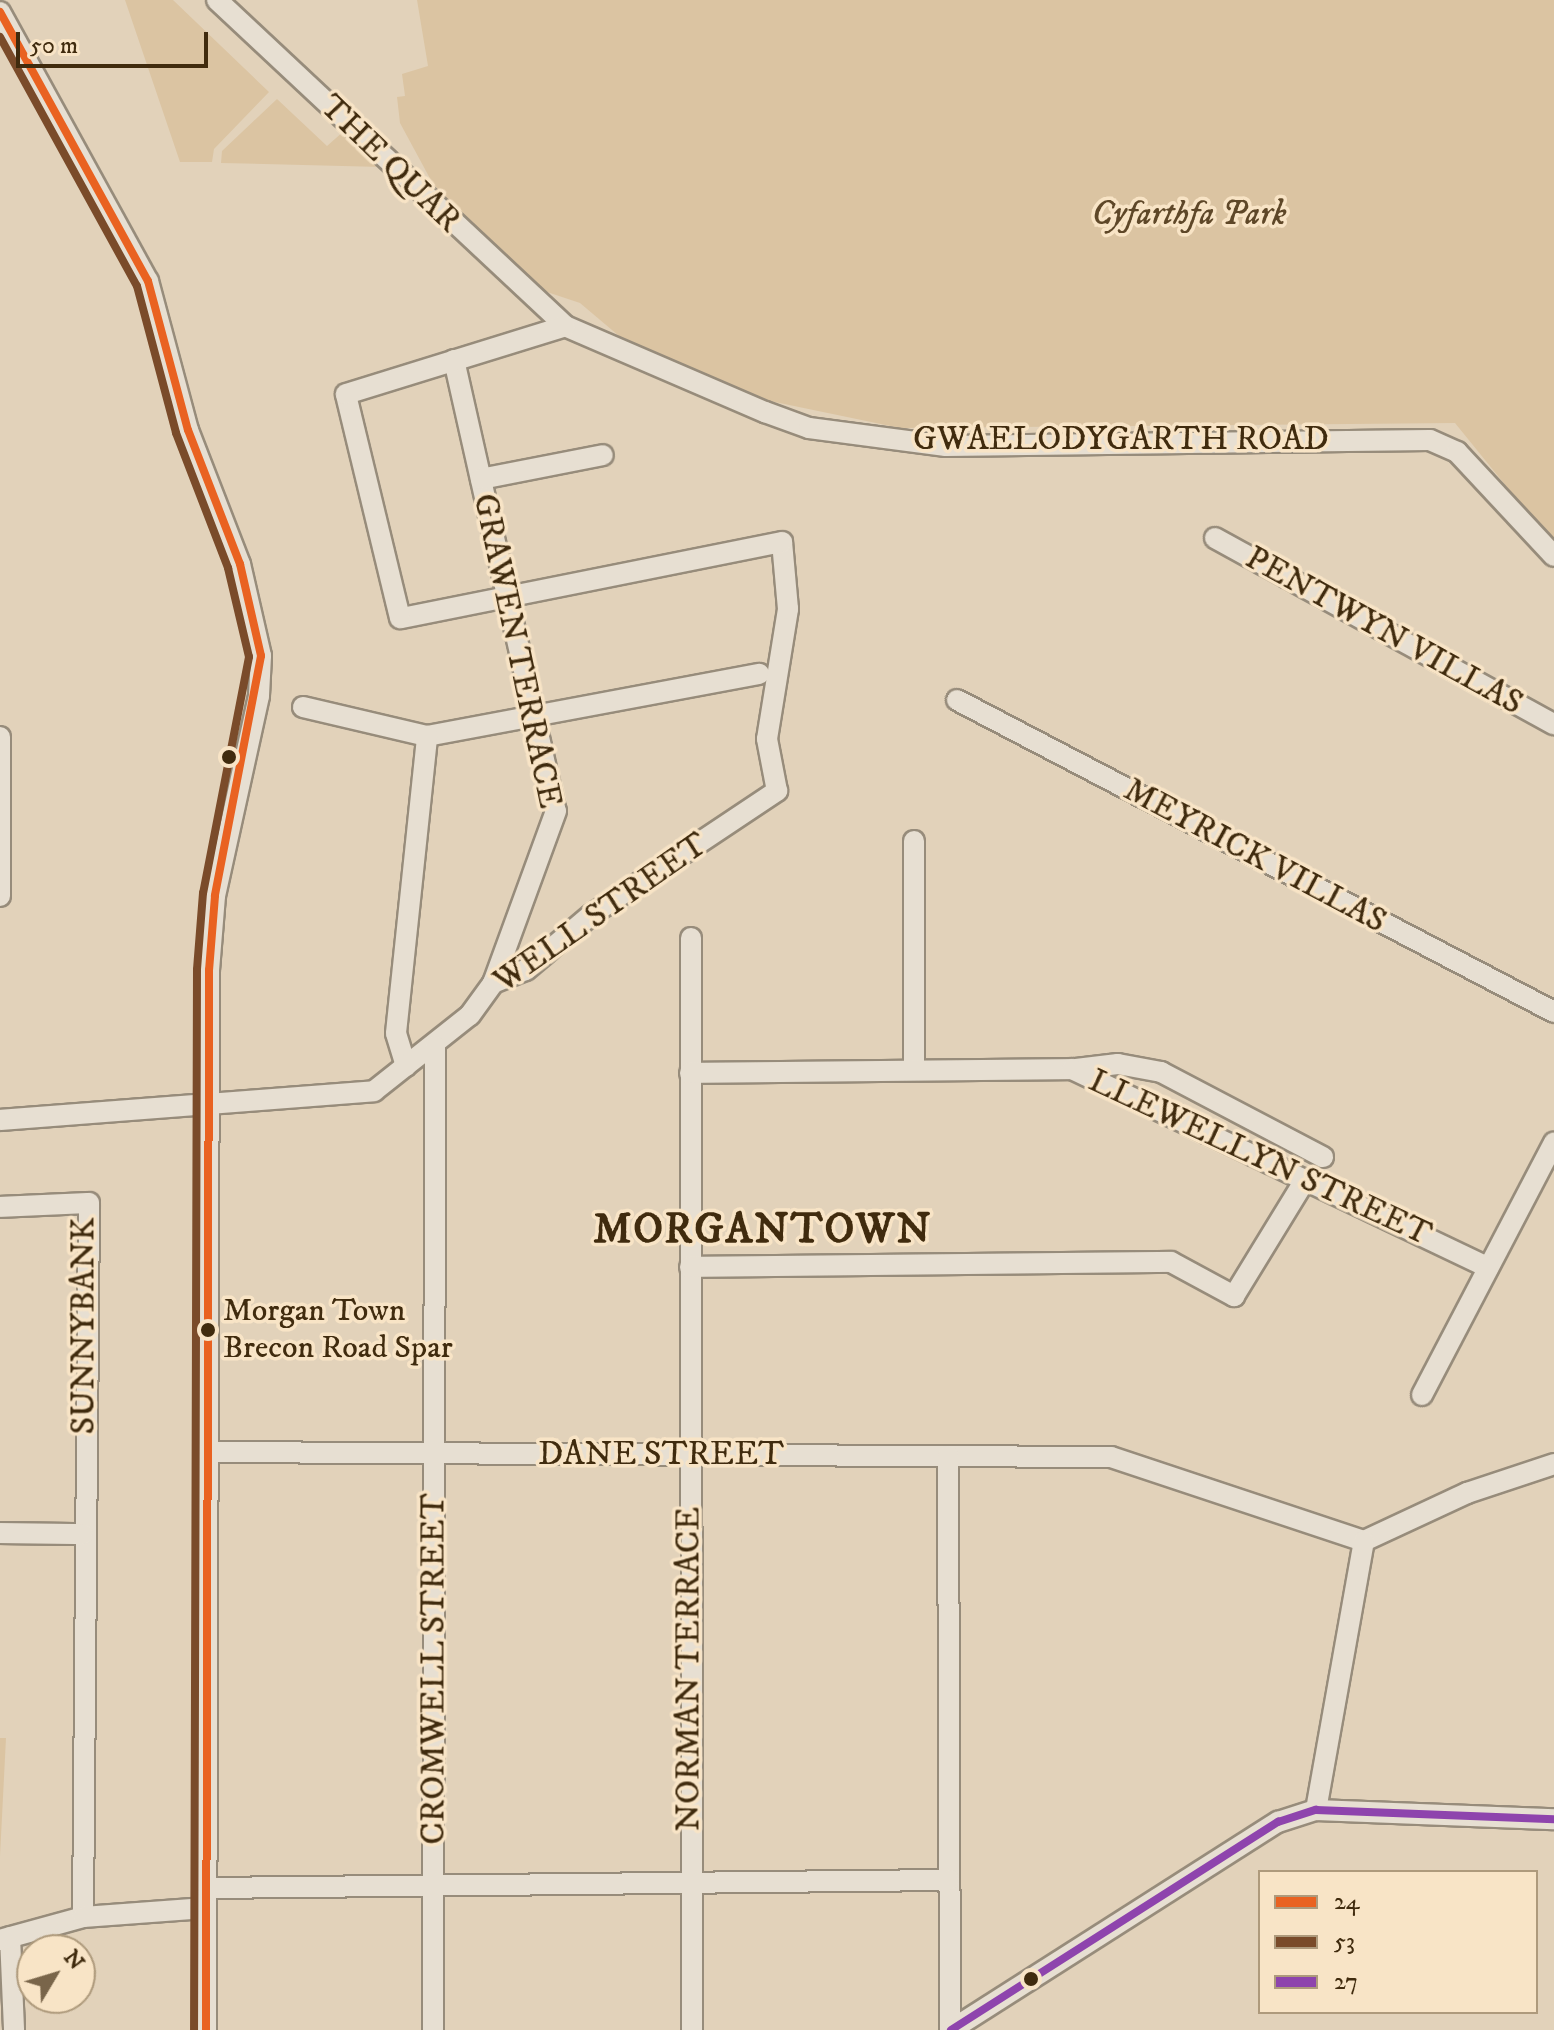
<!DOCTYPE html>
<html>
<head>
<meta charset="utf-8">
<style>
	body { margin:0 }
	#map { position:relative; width:1554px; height:2030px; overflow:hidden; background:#e2d2ba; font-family:"IM FELL DW Pica",serif }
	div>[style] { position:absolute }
	.green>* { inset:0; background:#dbc4a2 }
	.roads { filter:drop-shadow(2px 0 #978c7b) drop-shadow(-2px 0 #978c7b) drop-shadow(0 2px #978c7b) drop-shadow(0 -2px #978c7b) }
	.minor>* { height:20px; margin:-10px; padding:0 10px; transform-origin:10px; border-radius:10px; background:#e7dfd2 }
	.bus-1>* { height:8px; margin:-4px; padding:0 4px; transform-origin:4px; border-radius:4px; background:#e96221 }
	.bus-2>* { height:8px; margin:-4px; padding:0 4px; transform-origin:4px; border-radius:4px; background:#7a4b2a }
	.bus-3>* { height:8px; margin:-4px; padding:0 4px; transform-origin:4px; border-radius:4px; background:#8e44ad }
	.dots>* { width:22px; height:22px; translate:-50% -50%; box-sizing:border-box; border:4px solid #f8e4c6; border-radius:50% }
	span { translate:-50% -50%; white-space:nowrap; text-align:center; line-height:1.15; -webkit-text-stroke:7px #f8e4c6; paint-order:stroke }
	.bus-label { font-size:32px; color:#402b0e }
	.left { translate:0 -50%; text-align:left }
	.street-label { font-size:34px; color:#402b0e }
	.park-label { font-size:34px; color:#5e4728; font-style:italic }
	.district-label { font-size:42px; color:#402b0e; font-weight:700; letter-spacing:2px }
	.legend { position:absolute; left:1258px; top:1870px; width:280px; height:144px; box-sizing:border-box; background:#f8e4c6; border:2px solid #ae9a7c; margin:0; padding:10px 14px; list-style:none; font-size:24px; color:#402b0e }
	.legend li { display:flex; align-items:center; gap:16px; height:40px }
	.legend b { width:40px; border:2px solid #ae9a7c }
	.north { position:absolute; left:16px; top:1934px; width:80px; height:80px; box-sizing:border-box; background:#f8e4c6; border:2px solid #ae9a7c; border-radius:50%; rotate:52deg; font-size:22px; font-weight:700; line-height:32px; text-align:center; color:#402b0e }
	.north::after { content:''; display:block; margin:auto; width:28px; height:36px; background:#79654a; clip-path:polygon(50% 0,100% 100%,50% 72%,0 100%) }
	.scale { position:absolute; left:16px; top:32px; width:192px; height:36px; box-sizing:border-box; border:4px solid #402b0e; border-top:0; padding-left:10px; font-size:24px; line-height:28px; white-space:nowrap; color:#402b0e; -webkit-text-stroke:6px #f8e4c6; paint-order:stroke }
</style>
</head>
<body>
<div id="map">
	<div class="green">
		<i style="clip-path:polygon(125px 0,173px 0,269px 92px,214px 149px,212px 162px,180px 162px)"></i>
		<i style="clip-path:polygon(417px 0,1554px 0,1554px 545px,1455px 423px,900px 428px,770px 401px,625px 341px,580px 303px,535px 288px,433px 184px,400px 123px,397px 97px,405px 96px,402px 74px,428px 66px)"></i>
		<i style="clip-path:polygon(277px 99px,327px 146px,344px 131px,382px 167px,221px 163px,222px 151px)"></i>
		<i style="clip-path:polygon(0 1738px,6px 1738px,0 1856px)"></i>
	</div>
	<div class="roads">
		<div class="minor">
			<i style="left:217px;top:0;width:477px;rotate:43.1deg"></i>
			<i style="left:565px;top:326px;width:218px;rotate:23.3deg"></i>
			<i style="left:765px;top:412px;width:47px;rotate:20deg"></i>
			<i style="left:809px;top:428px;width:138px;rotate:7.5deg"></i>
			<i style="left:946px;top:446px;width:484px;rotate:-0.7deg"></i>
			<i style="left:1430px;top:440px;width:30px;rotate:24deg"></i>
			<i style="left:1457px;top:452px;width:142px;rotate:47deg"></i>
			<i style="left:0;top:12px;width:307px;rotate:61.2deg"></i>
			<i style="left:148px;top:281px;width:154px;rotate:75deg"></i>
			<i style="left:188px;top:430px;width:144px;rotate:68.8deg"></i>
			<i style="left:240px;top:564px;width:94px;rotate:77.1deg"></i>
			<i style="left:261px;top:656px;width:40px;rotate:92.9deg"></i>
			<i style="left:259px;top:696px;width:205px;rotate:102.4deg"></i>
			<i style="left:215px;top:896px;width:74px;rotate:94.6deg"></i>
			<i style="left:209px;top:970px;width:1060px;rotate:90.16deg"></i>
			<i style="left:454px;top:360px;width:462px;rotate:77.3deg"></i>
			<i style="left:556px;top:811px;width:183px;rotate:110.1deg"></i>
			<i style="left:481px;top:479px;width:124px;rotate:-11.1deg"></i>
			<i style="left:1215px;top:538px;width:387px;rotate:28.8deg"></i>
			<i style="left:957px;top:700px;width:674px;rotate:27.59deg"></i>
			<i style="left:303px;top:707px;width:127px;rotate:13.2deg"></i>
			<i style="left:427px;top:736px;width:338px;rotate:-10.6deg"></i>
			<i style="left:0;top:737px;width:159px;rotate:90deg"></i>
			<i style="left:691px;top:938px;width:1092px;rotate:89.95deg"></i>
			<i style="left:406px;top:1066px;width:34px;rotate:-107deg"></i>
			<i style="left:396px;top:1033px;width:299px;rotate:-84deg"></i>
			<i style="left:914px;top:1069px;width:228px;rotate:-90deg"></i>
			<i style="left:1076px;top:1069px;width:42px;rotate:-6.8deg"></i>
			<i style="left:1118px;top:1064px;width:44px;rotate:10.5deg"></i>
			<i style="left:1161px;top:1072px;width:183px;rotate:27.7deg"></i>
			<i style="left:690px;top:1073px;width:382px;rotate:-0.6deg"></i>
			<i style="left:1072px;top:1069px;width:461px;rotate:25.5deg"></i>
			<i style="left:0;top:1120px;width:375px;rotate:-4.4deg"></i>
			<i style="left:374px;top:1091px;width:122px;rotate:-38.4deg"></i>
			<i style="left:470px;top:1015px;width:39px;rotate:-54deg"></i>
			<i style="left:493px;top:983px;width:35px;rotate:-22deg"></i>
			<i style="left:526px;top:970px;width:85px;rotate:-40.2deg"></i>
			<i style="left:591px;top:915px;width:224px;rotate:-33.7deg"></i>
			<i style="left:777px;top:791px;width:53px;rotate:-100.9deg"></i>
			<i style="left:767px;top:739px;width:132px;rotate:-80.8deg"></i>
			<i style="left:788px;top:609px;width:67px;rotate:-95.1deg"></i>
			<i style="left:782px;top:542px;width:389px;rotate:168.7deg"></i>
			<i style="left:400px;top:618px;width:230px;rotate:-103.6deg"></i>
			<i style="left:346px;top:394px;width:229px;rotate:-17.2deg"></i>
			<i style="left:0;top:1207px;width:89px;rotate:-2.6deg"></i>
			<i style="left:89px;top:1203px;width:714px;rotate:90.48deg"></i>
			<i style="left:690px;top:1267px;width:481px;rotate:-0.6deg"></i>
			<i style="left:1171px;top:1262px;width:72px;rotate:28.4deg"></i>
			<i style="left:1234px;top:1296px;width:136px;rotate:-58.5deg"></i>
			<i style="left:1422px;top:1395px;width:285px;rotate:-62.4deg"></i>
			<i style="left:210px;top:1452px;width:901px;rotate:0.32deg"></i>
			<i style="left:1111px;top:1457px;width:267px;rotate:18.4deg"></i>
			<i style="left:948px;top:1456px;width:574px;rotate:89.8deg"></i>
			<i style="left:0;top:1533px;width:83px;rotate:0.7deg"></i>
			<i style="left:1364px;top:1541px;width:114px;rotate:-25deg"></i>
			<i style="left:1467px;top:1493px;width:92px;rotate:-18.4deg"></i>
			<i style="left:1316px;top:1810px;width:273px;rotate:-79.9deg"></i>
			<i style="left:207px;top:1888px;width:742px;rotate:-0.62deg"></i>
			<i style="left:10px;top:1937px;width:93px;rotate:87.5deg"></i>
			<i style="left:0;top:1940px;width:86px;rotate:-15.5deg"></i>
			<i style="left:83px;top:1917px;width:123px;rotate:-4.2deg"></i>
			<i style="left:433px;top:2030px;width:984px;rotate:-89.88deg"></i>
			<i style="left:951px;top:2030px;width:388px;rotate:-32.5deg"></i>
			<i style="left:1278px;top:1822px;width:40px;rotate:-18deg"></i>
			<i style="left:1316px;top:1810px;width:238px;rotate:2.2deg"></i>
		</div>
	</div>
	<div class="bus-1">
		<i style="left:0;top:12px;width:307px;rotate:61.2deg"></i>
		<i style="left:148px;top:281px;width:154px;rotate:75deg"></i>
		<i style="left:188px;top:430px;width:144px;rotate:68.8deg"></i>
		<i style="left:240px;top:564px;width:94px;rotate:77.1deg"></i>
		<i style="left:261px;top:656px;width:244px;rotate:100.9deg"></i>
		<i style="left:215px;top:896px;width:74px;rotate:94.6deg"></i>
		<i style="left:209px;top:970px;width:1060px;rotate:90.16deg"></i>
	</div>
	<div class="bus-2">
		<i style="left:0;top:37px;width:284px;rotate:61.2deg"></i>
		<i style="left:137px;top:286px;width:152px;rotate:75.1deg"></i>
		<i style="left:176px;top:433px;width:145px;rotate:68.9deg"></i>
		<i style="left:228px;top:568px;width:91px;rotate:76.7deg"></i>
		<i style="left:249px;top:657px;width:240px;rotate:101deg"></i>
		<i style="left:203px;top:893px;width:77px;rotate:94.5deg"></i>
		<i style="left:197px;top:970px;width:1060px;rotate:90.16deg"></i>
	</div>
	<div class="bus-3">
		<i style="left:951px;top:2030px;width:388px;rotate:-32.5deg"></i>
		<i style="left:1278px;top:1822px;width:40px;rotate:-18deg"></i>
		<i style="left:1316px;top:1810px;width:238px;rotate:2.2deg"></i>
	</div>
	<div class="dots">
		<i style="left:229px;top:757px;background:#402b0e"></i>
		<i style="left:208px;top:1330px;background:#402b0e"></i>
		<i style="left:1031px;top:1979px;background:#402b0e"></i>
	</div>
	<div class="bus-label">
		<span class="left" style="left:223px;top:1330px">Morgan Town<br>Brecon Road Spar</span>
	</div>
	<div class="street-label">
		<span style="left:390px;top:164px;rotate:44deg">THE QUAR</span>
		<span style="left:1121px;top:440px">GWAELODYGARTH ROAD</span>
		<span style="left:1384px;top:631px;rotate:29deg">PENTWYN VILLAS</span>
		<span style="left:517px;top:651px;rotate:78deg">GRAWEN TERRACE</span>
		<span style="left:1255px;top:856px;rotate:28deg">MEYRICK VILLAS</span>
		<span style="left:601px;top:913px;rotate:-35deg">WELL STREET</span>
		<span style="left:1260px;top:1158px;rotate:25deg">LLEWELLYN STREET</span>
		<span style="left:84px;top:1326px;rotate:-90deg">SUNNYBANK</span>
		<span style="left:661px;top:1455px">DANE STREET</span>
		<span style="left:434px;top:1669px;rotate:-90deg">CROMWELL STREET</span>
		<span style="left:689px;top:1669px;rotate:-90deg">NORMAN TERRACE</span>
	</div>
	<div class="park-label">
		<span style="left:1189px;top:215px">Cyfarthfa Park</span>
	</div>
	<div class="district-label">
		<span style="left:763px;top:1230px">MORGANTOWN</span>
	</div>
	<ul class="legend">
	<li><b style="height:10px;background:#e96221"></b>24</li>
	<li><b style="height:10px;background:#7a4b2a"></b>53</li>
	<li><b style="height:10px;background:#8e44ad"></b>27</li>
	</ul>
	<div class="north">N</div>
	<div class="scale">50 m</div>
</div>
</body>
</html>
